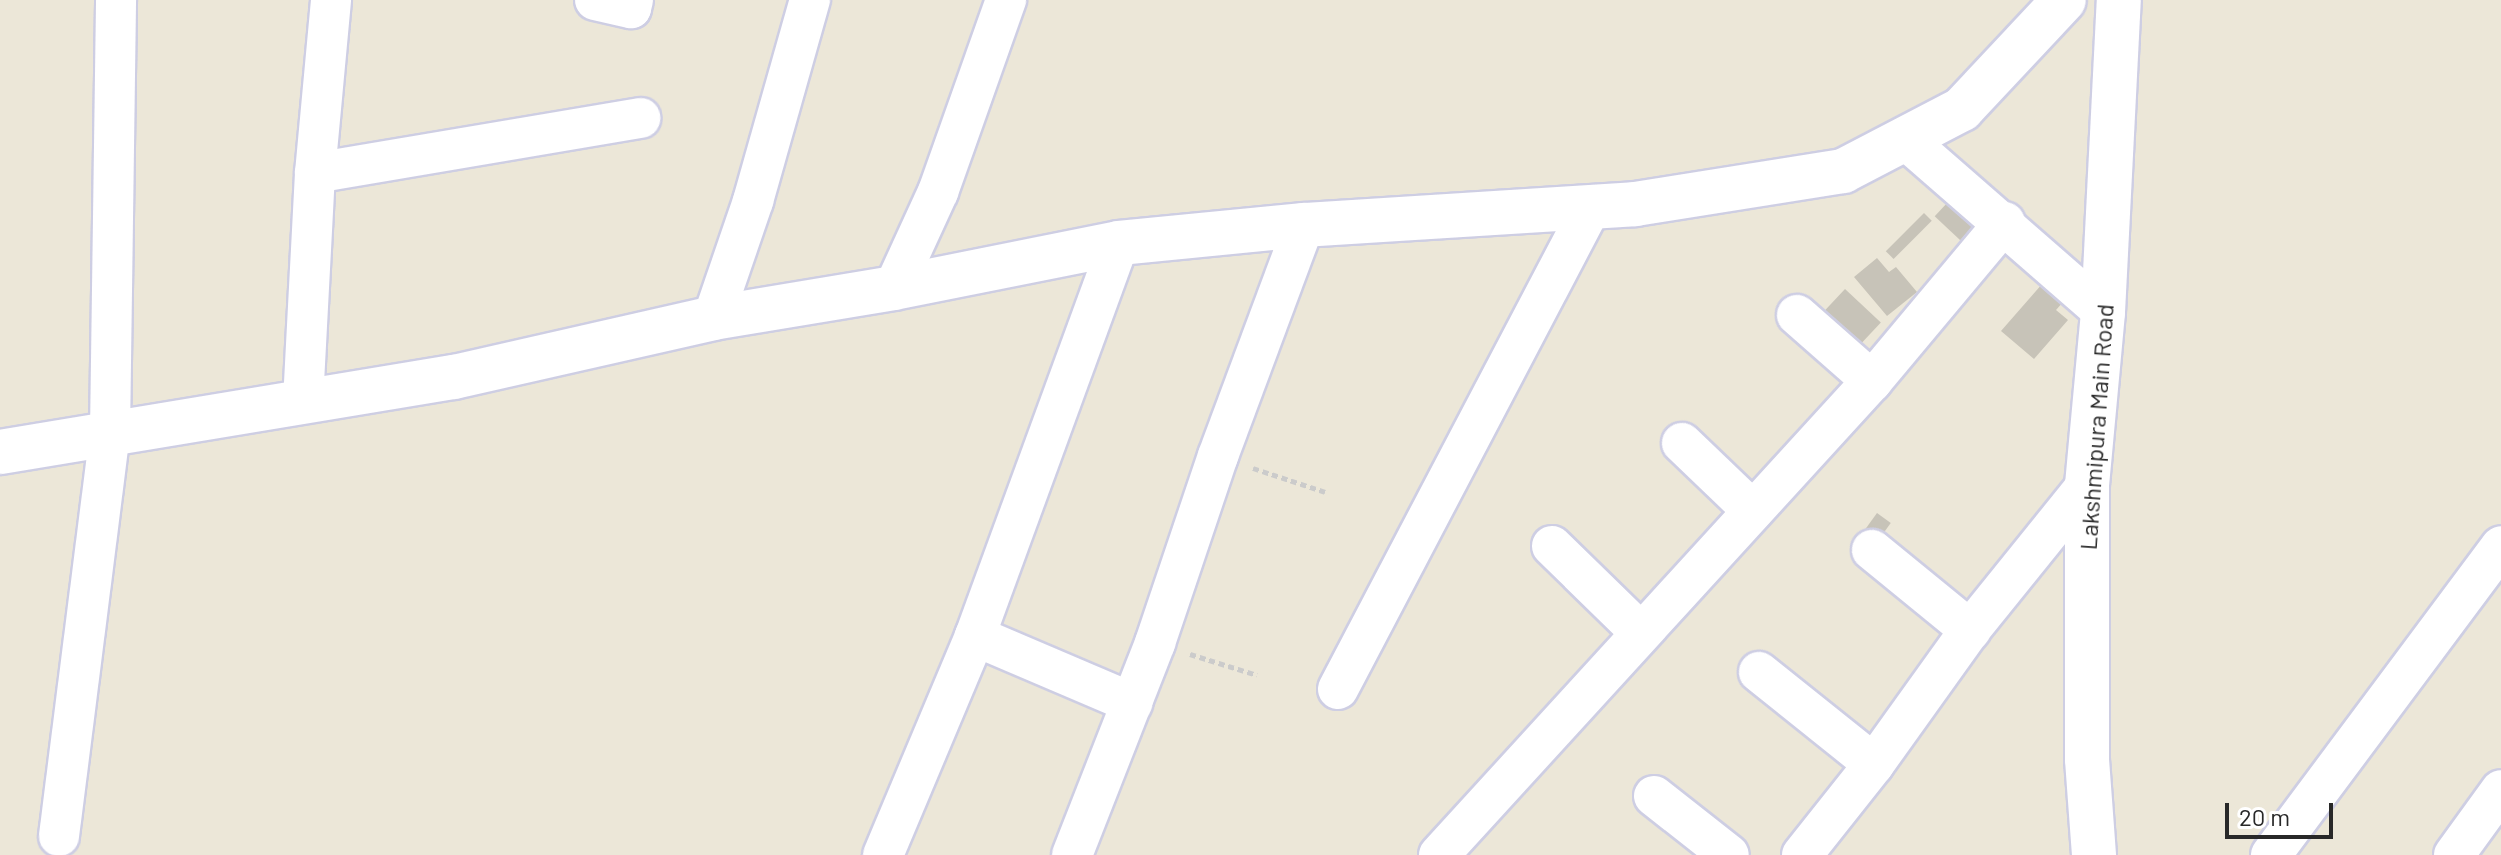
<!DOCTYPE html>
<html>
<head>
<meta charset="utf-8">
<style>
	body { margin:0 }
	#map { position:relative; width:2501px; height:855px; overflow:hidden; background:#ece7d8; font-family:Barlow,sans-serif }
	div>[style] { position:absolute }
	.building>* { inset:0; background:#c7c3b8; transform-origin:0 0 }
	.path>* { height:5px; margin-top:-2.5px; transform-origin:0; background:repeating-linear-gradient(90deg,#cbcbcb 0 6px,transparent 0 10px) }
	.roads { filter:drop-shadow(2px 0 #cecee3) drop-shadow(-2px 0 #cecee3) drop-shadow(0 2px #cecee3) drop-shadow(0 -2px #cecee3) }
	.street>* { height:40px; margin:-20px; padding:0 20px; transform-origin:20px; border-radius:20px; background:#fff }
	.secondary>* { height:44px; margin:-22px; padding:0 22px; transform-origin:22px; border-radius:22px; background:#fff }
	span { translate:-50% -50%; white-space:nowrap; text-align:center; line-height:1.15; -webkit-text-stroke:6px #fff; paint-order:stroke }
	.street-label { font-size:24px; color:#282828 }
	.scale { position:absolute; left:2225px; top:803px; width:108px; height:36px; box-sizing:border-box; border:4px solid #282828; border-top:0; padding-left:10px; font-size:24px; line-height:28px; white-space:nowrap; color:#282828; -webkit-text-stroke:6px #fff; paint-order:stroke }
</style>
</head>
<body>
<div id="map">
	<div class="building">
		<i style="left:1949px;top:201px;width:35px;height:21px;rotate:43deg"></i>
		<i style="left:1924px;top:213px;width:11px;height:54px;rotate:45deg"></i>
		<i style="clip-path:polygon(1877px 258px,1889px 272px,1896px 267px,1917px 292px,1887px 316px,1854px 277px)"></i>
		<i style="clip-path:polygon(2050px 275px,2071px 293px,2056px 310px,2068px 320px,2034px 359px,2001px 331px)"></i>
		<i style="left:1845px;top:289px;width:49px;height:35px;rotate:43deg"></i>
		<i style="left:1877px;top:513px;width:17px;height:24px;rotate:36deg"></i>
	</div>
	<div class="path">
		<i style="left:1253px;top:468px;width:76px;rotate:18.4deg"></i>
		<i style="left:1190px;top:654px;width:70px;rotate:17.4deg"></i>
	</div>
	<div class="roads">
		<div class="street">
			<i style="left:595px;top:0;width:37px;rotate:13deg"></i>
			<i style="left:631px;top:8px;width:8px;rotate:-76deg"></i>
			<i style="left:1905px;top:139px;width:263px;rotate:41.1deg"></i>
			<i style="left:315px;top:173px;width:330px;rotate:-9.6deg"></i>
			<i style="left:894px;top:288px;width:106px;rotate:-65.4deg"></i>
			<i style="left:938px;top:192px;width:204px;rotate:-70.5deg"></i>
			<i style="left:1797px;top:315px;width:100px;rotate:41.3deg"></i>
			<i style="left:713px;top:318px;width:124px;rotate:-71.1deg"></i>
			<i style="left:753px;top:201px;width:209px;rotate:-74.2deg"></i>
			<i style="left:303px;top:402px;width:229px;rotate:-87deg"></i>
			<i style="left:315px;top:173px;width:174px;rotate:-84.7deg"></i>
			<i style="left:1682px;top:443px;width:98px;rotate:43.8deg"></i>
			<i style="left:1552px;top:546px;width:124px;rotate:44.3deg"></i>
			<i style="left:1872px;top:550px;width:127px;rotate:39.2deg"></i>
			<i style="left:975px;top:636px;width:171px;rotate:23.1deg"></i>
			<i style="left:1759px;top:672px;width:147px;rotate:38.7deg"></i>
			<i style="left:1338px;top:689px;width:544px;rotate:-62.31deg"></i>
			<i style="left:1654px;top:796px;width:95px;rotate:38.2deg"></i>
			<i style="left:59px;top:836px;width:406px;rotate:-82.8deg"></i>
			<i style="left:110px;top:433px;width:433px;rotate:-89.2deg"></i>
			<i style="left:883px;top:855px;width:238px;rotate:-67.2deg"></i>
			<i style="left:975px;top:636px;width:419px;rotate:-69.9deg"></i>
			<i style="left:1072px;top:855px;width:228px;rotate:-68.6deg"></i>
			<i style="left:1155px;top:643px;width:197px;rotate:-71.4deg"></i>
			<i style="left:1218px;top:456px;width:246px;rotate:-69.6deg"></i>
			<i style="left:1439px;top:855px;width:642px;rotate:-47.59deg"></i>
			<i style="left:1872px;top:381px;width:207px;rotate:-50.1deg"></i>
			<i style="left:1802px;top:855px;width:116px;rotate:-51.6deg"></i>
			<i style="left:1874px;top:764px;width:165px;rotate:-54.4deg"></i>
			<i style="left:1970px;top:630px;width:186px;rotate:-51.1deg"></i>
			<i style="left:2271px;top:855px;width:385px;rotate:-53.3deg"></i>
			<i style="left:2454px;top:855px;width:80px;rotate:-54.1deg"></i>
		</div>
		<div class="secondary">
			<i style="left:0;top:452px;width:460px;rotate:-9.4deg"></i>
			<i style="left:454px;top:377px;width:266px;rotate:-12.8deg"></i>
			<i style="left:713px;top:318px;width:183px;rotate:-9.4deg"></i>
			<i style="left:894px;top:288px;width:229px;rotate:-11.3deg"></i>
			<i style="left:1119px;top:243px;width:186px;rotate:-5.6deg"></i>
			<i style="left:1304px;top:225px;width:332px;rotate:-3.6deg"></i>
			<i style="left:1635px;top:204px;width:211px;rotate:-9deg"></i>
			<i style="left:1843px;top:171px;width:134px;rotate:-27.5deg"></i>
			<i style="left:1962px;top:109px;width:149px;rotate:-46.9deg"></i>
			<i style="left:2094px;top:855px;width:96px;rotate:-94.2deg"></i>
			<i style="left:2087px;top:759px;width:274px;rotate:-90deg"></i>
			<i style="left:2087px;top:485px;width:174px;rotate:-84.7deg"></i>
			<i style="left:2103px;top:312px;width:312px;rotate:-87.1deg"></i>
		</div>
	</div>
	<div class="street-label">
		<span style="left:2096px;top:427px;rotate:-86deg">Lakshmipura Main Road</span>
	</div>
	<div class="scale">20 m</div>
</div>
</body>
</html>
